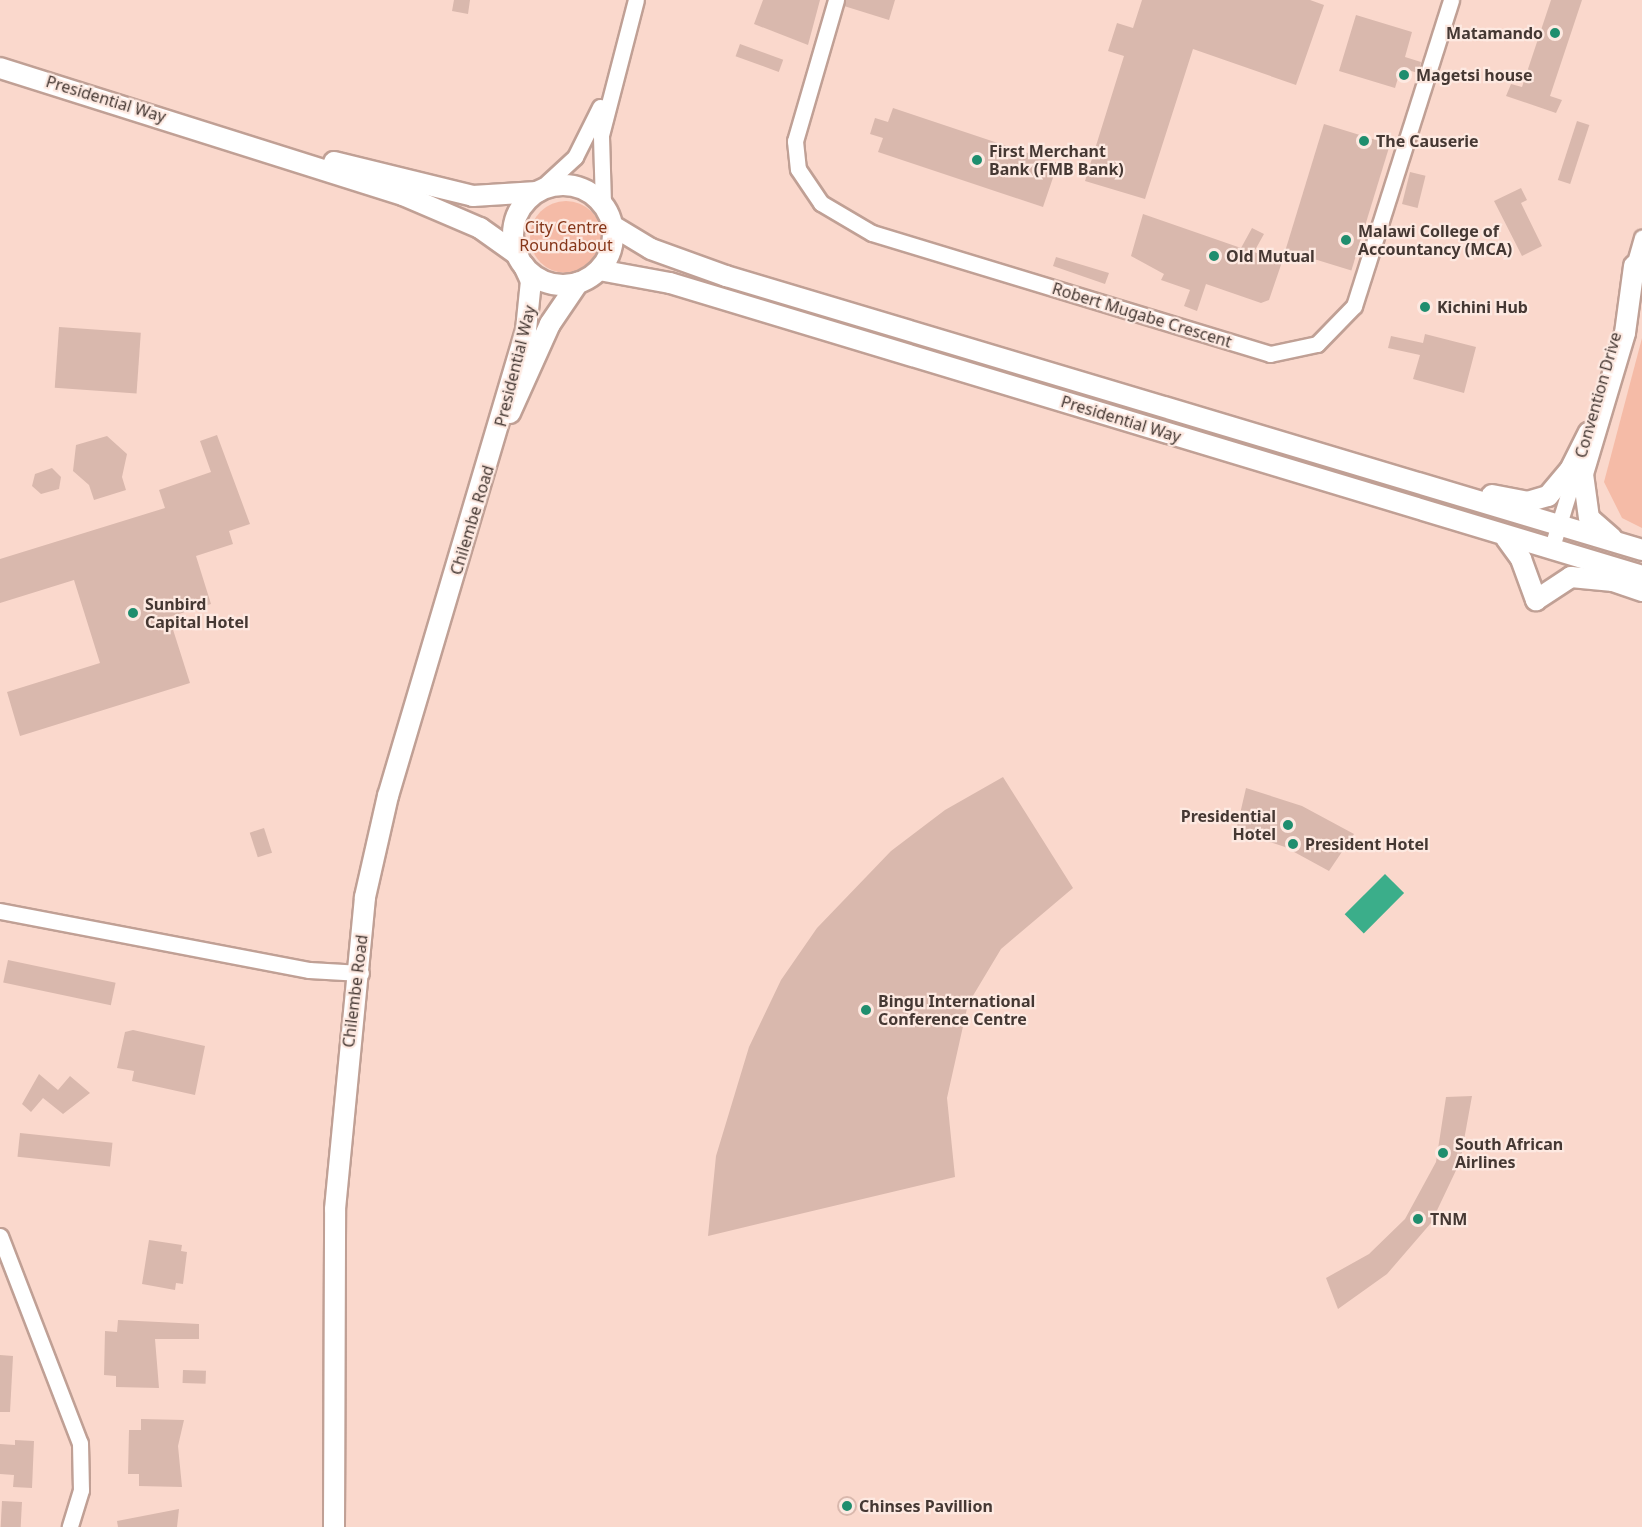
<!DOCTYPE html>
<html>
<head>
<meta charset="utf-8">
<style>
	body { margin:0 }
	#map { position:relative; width:1642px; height:1527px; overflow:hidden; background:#fad8cc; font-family:"Noto Sans",sans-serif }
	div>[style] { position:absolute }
	.green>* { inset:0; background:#f5bba7 }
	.round { border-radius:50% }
	.water>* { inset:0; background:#3bae8a; transform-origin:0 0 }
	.building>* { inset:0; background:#d9b8ad; transform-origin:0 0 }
	.roads { filter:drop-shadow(2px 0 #c0a095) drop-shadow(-2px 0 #c0a095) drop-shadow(0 2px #c0a095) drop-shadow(0 -2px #c0a095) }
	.minor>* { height:15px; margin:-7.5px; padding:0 7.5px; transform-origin:7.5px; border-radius:7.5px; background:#fff }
	.major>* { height:20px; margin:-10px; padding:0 10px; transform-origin:10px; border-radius:10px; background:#fff }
	.major>.ring { margin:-10px; padding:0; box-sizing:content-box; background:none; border:20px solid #fff; border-radius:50% }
	.dots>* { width:16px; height:16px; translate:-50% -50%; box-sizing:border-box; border:3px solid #fde9e1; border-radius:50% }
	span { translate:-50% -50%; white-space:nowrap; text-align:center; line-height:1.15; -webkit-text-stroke:4.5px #fde9e1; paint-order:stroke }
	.poi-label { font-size:16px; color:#453833; font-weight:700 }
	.right { translate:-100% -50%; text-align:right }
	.left { translate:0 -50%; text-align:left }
	.street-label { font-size:16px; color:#453833 }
	.park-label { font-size:16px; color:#863619 }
</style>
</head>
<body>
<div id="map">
	<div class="green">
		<i class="round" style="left:530px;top:201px;width:72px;height:72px"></i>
		<i style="clip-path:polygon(1642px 338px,1642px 528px,1622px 518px,1604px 482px)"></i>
	</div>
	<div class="water">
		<i style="left:1385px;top:874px;width:27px;height:57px;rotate:45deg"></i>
	</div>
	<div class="building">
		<i style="clip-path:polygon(454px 0,470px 0,468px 14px,452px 11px)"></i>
		<i style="clip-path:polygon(763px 0,820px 0,808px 45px,754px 24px)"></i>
		<i style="clip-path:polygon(845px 0,895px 0,889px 20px,844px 6px)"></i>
		<i style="clip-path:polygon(1142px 0,1310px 0,1324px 5px,1296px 85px,1193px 49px,1145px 199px,1085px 181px,1124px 56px,1108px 51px,1117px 23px,1133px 28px)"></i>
		<i style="clip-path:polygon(1551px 0,1582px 0,1550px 96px,1562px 100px,1556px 113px,1506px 96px,1511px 84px,1522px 87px)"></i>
		<i style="clip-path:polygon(1356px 15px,1412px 32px,1405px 57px,1421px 62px,1418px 73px,1401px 68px,1395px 88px,1339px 71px)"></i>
		<i style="left:740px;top:44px;width:46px;height:13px;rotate:20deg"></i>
		<i style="clip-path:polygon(893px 108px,1058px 163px,1043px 207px,878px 152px,883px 138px,870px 134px,875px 118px,888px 122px)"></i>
		<i style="left:1577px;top:121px;width:13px;height:62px;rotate:18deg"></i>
		<i style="left:1324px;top:124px;width:69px;height:132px;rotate:17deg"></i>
		<i style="left:1410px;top:172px;width:16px;height:33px;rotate:14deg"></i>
		<i style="clip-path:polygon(1521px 188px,1527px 200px,1521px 203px,1542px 246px,1522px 256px,1494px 201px)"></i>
		<i style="clip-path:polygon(1143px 214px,1241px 248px,1252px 228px,1264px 234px,1254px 252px,1282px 262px,1269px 300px,1261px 303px,1206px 284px,1197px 311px,1184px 306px,1190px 290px,1161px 280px,1164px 274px,1131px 256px)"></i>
		<i style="clip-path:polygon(1056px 257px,1109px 273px,1105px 284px,1053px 266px)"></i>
		<i style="left:59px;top:327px;width:82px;height:61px;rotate:4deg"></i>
		<i style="clip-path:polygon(1425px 334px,1476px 347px,1464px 393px,1413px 379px,1420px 355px,1388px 348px,1391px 336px,1423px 343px)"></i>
		<i style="clip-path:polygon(217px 435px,250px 524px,229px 531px,233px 544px,196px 556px,211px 604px,169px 617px,190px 683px,20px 736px,7px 692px,100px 663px,74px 580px,0 603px,0 559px,165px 508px,159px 490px,211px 472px,200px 441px)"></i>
		<i style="clip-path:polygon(107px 436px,127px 454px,122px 477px,126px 490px,94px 500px,89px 485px,73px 471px,76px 445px)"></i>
		<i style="clip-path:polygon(52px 468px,61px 477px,59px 489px,41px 494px,32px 486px,35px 474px)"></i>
		<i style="clip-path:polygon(1003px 777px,1073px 888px,1001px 949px,968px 1004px,947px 1098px,955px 1177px,708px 1236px,716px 1156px,749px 1047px,781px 980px,817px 928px,891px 851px,945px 810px)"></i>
		<i style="clip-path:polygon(1246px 788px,1302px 806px,1354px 834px,1329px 871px,1285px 847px,1236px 831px)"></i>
		<i style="left:264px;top:828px;width:26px;height:15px;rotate:72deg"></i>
		<i style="left:8px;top:960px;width:110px;height:23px;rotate:12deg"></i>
		<i style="clip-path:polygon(133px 1030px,205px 1046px,195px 1095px,132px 1081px,134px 1071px,117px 1068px,125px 1032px)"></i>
		<i style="clip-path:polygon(39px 1074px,58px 1090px,70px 1076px,90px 1093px,63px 1114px,43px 1098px,31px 1112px,22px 1104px)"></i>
		<i style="clip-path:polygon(1472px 1096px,1460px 1162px,1431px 1223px,1387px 1274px,1338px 1309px,1326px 1278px,1369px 1254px,1405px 1219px,1436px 1162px,1446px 1097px)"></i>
		<i style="left:20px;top:1133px;width:93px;height:24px;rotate:6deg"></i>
		<i style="clip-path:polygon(149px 1240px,182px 1245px,181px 1251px,187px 1252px,183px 1284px,176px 1283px,175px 1290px,142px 1284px)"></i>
		<i style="clip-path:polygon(118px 1320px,199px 1324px,199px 1339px,155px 1339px,159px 1388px,116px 1387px,116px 1376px,104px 1375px,105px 1331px,117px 1332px)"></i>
		<i style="clip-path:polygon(0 1355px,13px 1356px,10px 1412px,0 1412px)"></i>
		<i style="left:183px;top:1370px;width:23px;height:13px;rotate:2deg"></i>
		<i style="clip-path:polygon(141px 1419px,184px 1420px,178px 1446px,182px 1487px,139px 1486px,139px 1474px,128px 1474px,129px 1430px,141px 1430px)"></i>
		<i style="clip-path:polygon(15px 1440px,34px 1441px,32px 1488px,13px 1487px,14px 1475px,0 1474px,0 1444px,15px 1445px)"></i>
		<i class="round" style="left:837px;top:1496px;width:20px;height:20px"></i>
		<i style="left:2px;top:1501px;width:20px;height:26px;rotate:3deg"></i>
		<i style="clip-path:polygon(179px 1509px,177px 1527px,118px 1527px,117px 1521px)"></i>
	</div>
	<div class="roads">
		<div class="minor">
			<i style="left:836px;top:0;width:147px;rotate:106.2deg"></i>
			<i style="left:795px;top:141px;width:28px;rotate:84deg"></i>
			<i style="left:798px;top:169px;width:41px;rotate:55.9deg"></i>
			<i style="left:821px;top:203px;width:59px;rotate:30.5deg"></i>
			<i style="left:872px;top:233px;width:416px;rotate:16.9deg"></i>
			<i style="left:1270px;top:354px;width:48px;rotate:-12deg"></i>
			<i style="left:1317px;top:344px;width:53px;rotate:-45.8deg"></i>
			<i style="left:1354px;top:306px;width:321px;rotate:-72.4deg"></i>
			<i style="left:537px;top:192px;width:52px;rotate:-42.6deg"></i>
			<i style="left:575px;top:157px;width:56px;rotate:-63.4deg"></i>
			<i style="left:603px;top:204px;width:69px;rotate:-91.7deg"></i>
			<i style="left:601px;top:135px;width:139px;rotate:-75.5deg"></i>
			<i style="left:1631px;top:276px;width:40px;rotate:-74deg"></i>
			<i style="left:1551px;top:550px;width:88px;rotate:-72.8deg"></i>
			<i style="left:0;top:911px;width:315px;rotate:10.8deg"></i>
			<i style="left:309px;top:970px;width:52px;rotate:3.3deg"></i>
			<i style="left:0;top:1236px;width:222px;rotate:68.9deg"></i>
			<i style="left:80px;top:1443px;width:47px;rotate:88.8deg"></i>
			<i style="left:81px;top:1490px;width:39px;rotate:107deg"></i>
		</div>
		<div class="major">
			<i style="left:0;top:68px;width:423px;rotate:17.5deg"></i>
			<i style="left:403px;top:195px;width:84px;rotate:23.2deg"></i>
			<i style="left:480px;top:228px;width:47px;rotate:35.4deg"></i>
			<i style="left:334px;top:162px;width:143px;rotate:13.7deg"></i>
			<i style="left:473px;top:196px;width:64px;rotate:-3.6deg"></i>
			<i class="ring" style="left:513px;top:185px;width:80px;height:80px"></i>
			<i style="left:613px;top:226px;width:44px;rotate:31.2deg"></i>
			<i style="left:651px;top:249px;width:80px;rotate:19.8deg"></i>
			<i style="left:726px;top:276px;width:956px;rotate:16.65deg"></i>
			<i style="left:599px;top:270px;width:72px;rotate:10.4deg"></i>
			<i style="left:670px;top:283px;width:1015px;rotate:16.77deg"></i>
			<i style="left:510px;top:413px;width:98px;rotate:-65.8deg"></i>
			<i style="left:550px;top:324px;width:50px;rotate:-55.7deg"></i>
			<i style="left:1492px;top:495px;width:36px;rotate:11deg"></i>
			<i style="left:1527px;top:502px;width:22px;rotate:-16deg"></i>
			<i style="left:1548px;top:496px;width:34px;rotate:-50deg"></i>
			<i style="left:1570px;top:470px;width:42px;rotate:-63.4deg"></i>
			<i style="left:1506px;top:538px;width:26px;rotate:54deg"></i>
			<i style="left:1521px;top:559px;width:44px;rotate:69.9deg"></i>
			<i style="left:1536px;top:600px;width:42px;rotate:-33.3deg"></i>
			<i style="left:1571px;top:577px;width:42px;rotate:5.4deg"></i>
			<i style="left:1613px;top:581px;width:31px;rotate:19deg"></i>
			<i style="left:1612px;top:538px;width:30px;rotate:-139deg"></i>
			<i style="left:1589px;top:518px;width:44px;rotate:-97.8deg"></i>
			<i style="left:1583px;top:474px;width:147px;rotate:-73.4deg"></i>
			<i style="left:1625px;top:333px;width:68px;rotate:-82.3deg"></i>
			<i style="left:334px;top:1527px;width:318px;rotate:-89.8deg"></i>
			<i style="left:335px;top:1209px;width:313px;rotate:-84.5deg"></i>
			<i style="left:365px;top:897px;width:104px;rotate:-77.2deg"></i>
			<i style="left:388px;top:796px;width:486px;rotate:-73.5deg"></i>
			<i style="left:526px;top:330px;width:49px;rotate:-84.2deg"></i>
			<i style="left:531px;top:281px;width:17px;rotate:-115deg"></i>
		</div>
	</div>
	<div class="dots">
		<i style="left:1555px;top:33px;background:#1f8e6e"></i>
		<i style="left:1404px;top:75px;background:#1f8e6e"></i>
		<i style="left:1364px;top:141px;background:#1f8e6e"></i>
		<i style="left:977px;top:160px;background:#1f8e6e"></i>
		<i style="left:1346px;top:240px;background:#1f8e6e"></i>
		<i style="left:1214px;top:256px;background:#1f8e6e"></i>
		<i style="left:1425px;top:307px;background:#1f8e6e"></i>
		<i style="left:133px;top:613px;background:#1f8e6e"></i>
		<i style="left:1288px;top:825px;background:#1f8e6e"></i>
		<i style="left:1293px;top:844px;background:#1f8e6e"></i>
		<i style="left:866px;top:1010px;background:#1f8e6e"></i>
		<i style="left:1443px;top:1153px;background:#1f8e6e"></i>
		<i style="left:1418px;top:1219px;background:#1f8e6e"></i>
		<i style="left:847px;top:1506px;background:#1f8e6e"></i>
	</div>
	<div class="poi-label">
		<span class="right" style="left:1543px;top:33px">Matamando</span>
		<span class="left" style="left:1416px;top:75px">Magetsi house</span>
		<span class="left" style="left:1376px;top:141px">The Causerie</span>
		<span class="left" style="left:989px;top:160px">First Merchant<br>Bank (FMB Bank)</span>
		<span class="left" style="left:1358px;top:240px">Malawi College of<br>Accountancy (MCA)</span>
		<span class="left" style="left:1226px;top:256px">Old Mutual</span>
		<span class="left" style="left:1437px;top:307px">Kichini Hub</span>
		<span class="left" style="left:145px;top:613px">Sunbird<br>Capital Hotel</span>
		<span class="right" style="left:1276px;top:825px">Presidential<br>Hotel</span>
		<span class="left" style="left:1305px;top:844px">President Hotel</span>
		<span class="left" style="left:878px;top:1010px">Bingu International<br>Conference Centre</span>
		<span class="left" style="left:1455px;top:1153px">South African<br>Airlines</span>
		<span class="left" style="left:1430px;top:1219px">TNM</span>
		<span class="left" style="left:859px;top:1506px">Chinses Pavillion</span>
	</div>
	<div class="street-label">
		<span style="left:106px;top:99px;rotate:17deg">Presidential Way</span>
		<span style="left:1142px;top:315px;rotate:17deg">Robert Mugabe Crescent</span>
		<span style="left:515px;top:366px;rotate:-76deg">Presidential Way</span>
		<span style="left:1598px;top:395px;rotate:-74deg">Convention Drive</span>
		<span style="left:1121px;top:419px;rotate:17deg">Presidential Way</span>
		<span style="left:472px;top:520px;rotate:-73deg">Chilembe Road</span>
		<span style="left:355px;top:991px;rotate:-83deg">Chilembe Road</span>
	</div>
	<div class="park-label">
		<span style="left:566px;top:236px">City Centre<br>Roundabout</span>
	</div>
</div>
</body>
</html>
